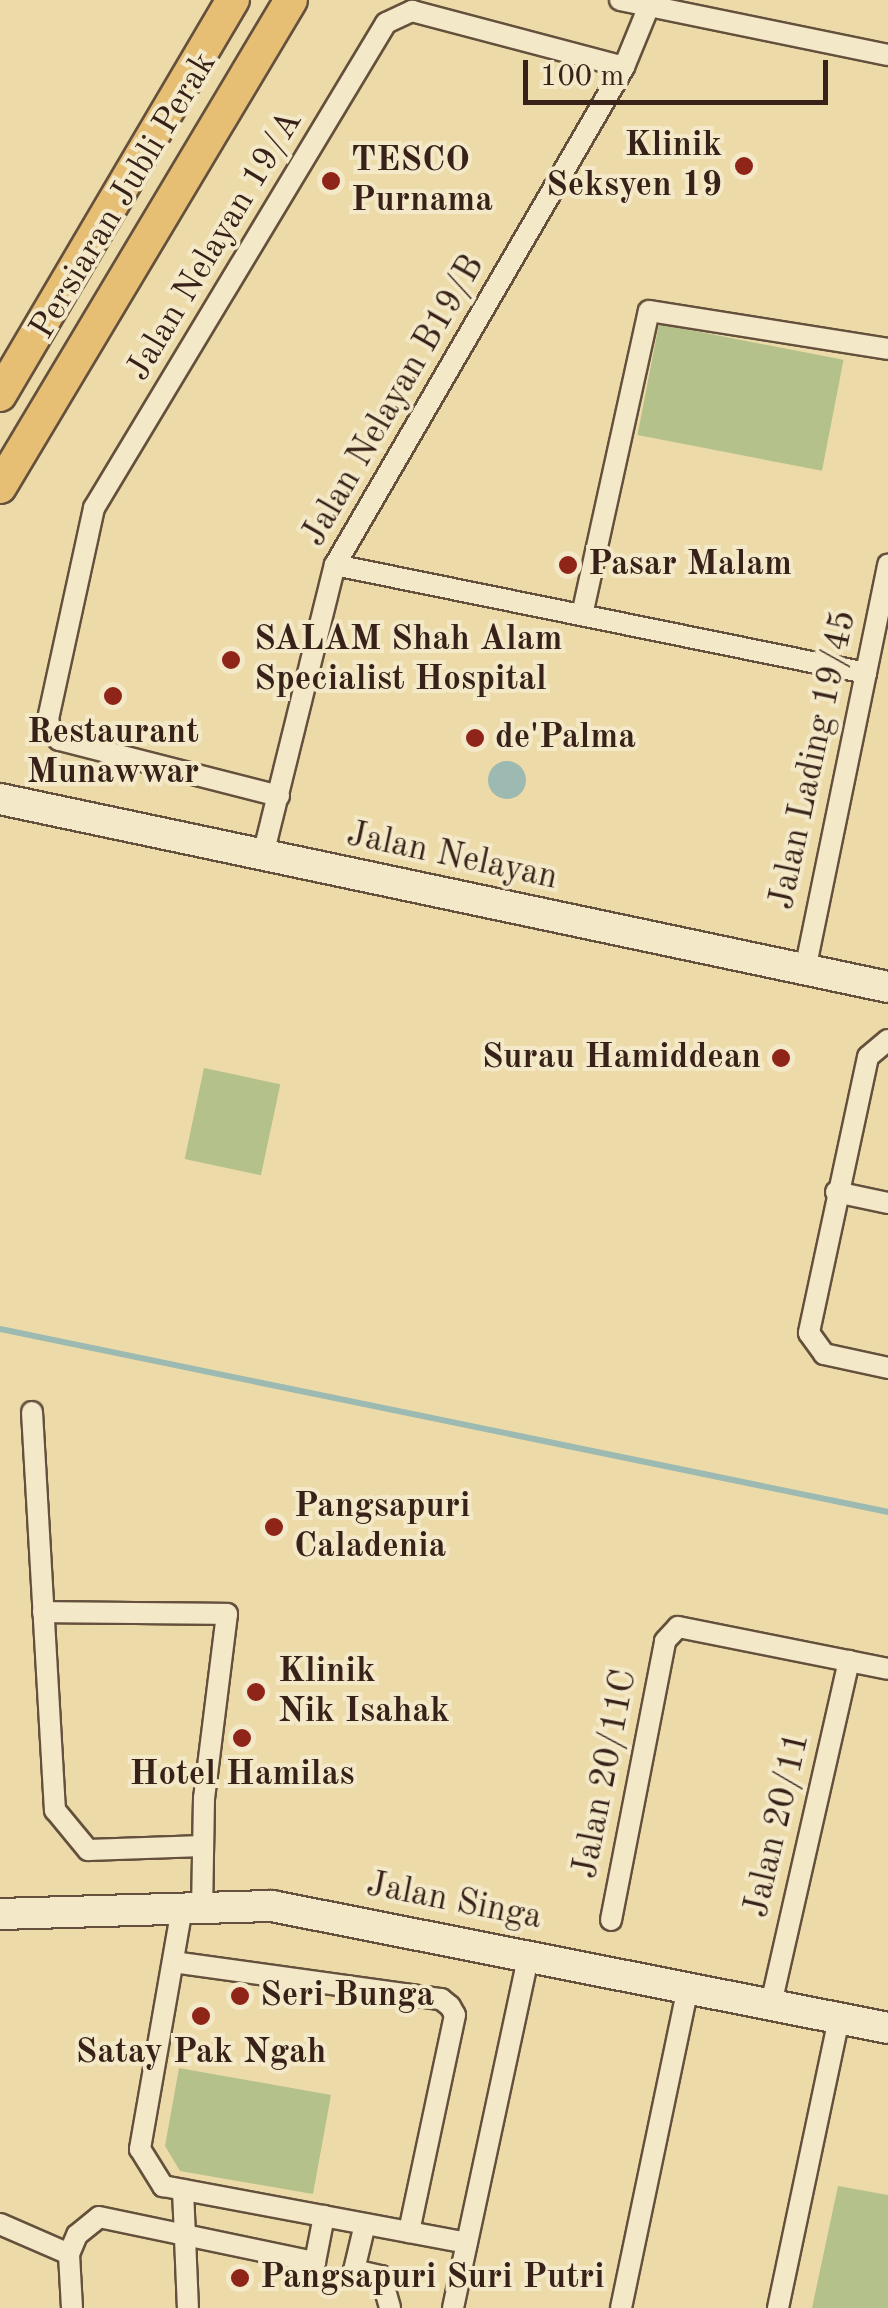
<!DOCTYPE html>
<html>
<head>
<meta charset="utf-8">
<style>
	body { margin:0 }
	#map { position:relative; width:888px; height:2308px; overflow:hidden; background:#ecdba9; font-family:"Old Standard TT",serif }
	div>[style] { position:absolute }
	.green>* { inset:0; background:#b4c18b; transform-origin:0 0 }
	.water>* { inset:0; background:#9cb9b2 }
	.round { border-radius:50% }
	.stream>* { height:6px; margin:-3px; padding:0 3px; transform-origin:3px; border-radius:3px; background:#9cb9b2 }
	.roads { filter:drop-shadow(2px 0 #64503c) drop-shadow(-2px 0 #64503c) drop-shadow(0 2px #64503c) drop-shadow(0 -2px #64503c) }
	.street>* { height:20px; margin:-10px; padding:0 10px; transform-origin:10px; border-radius:10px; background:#f3e8c7 }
	.secondary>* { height:30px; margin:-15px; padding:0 15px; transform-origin:15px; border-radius:15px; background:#f3e8c7 }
	.primary>* { height:32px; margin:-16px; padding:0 16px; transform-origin:16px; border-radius:16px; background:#e6be74 }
	.dots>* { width:28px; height:28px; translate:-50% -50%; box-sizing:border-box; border:5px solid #f3e8c7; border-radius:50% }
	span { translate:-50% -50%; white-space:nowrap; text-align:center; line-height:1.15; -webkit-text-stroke:8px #f3e8c7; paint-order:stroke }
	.poi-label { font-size:35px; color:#372118; font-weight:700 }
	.right { translate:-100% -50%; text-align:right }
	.left { translate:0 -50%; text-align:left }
	.street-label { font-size:35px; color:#372118 }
	.scale { position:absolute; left:523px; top:60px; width:305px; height:45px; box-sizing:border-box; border:5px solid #372118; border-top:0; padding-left:12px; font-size:30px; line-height:35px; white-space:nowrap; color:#372118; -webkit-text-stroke:8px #f3e8c7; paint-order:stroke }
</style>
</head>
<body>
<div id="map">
	<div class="green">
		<i style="left:659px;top:324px;width:188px;height:113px;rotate:11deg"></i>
		<i style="left:204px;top:1068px;width:78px;height:93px;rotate:12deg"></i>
		<i style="clip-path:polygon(179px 2068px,331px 2095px,313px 2194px,180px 2171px,165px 2146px)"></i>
		<i style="clip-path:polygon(838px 2186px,888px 2195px,888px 2308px,812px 2308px)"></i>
	</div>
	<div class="water">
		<i class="round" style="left:488px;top:761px;width:38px;height:38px"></i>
	</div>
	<div class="stream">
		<i style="left:0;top:1329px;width:907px;rotate:11.64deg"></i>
	</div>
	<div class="roads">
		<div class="street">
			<i style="left:620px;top:0;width:274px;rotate:11.6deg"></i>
			<i style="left:335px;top:565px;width:542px;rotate:11.5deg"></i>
			<i style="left:582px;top:615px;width:311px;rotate:-77.6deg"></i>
			<i style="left:649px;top:311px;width:242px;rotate:9deg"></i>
			<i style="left:279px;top:796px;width:227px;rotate:-165.7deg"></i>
			<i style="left:59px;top:740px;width:12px;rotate:-132deg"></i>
			<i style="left:51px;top:731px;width:12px;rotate:-104deg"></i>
			<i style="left:48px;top:719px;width:216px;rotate:-77.7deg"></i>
			<i style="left:94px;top:508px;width:566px;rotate:-58.95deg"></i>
			<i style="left:386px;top:23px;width:29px;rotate:-25deg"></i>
			<i style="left:412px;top:11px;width:219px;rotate:14.8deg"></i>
			<i style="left:263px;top:855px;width:299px;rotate:-76.1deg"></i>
			<i style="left:335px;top:565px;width:576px;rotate:-59.87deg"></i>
			<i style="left:624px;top:67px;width:66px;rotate:-67.7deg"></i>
			<i style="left:805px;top:970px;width:414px;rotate:-78.4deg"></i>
			<i style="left:888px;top:1040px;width:26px;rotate:140deg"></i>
			<i style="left:868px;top:1057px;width:282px;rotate:102.1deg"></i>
			<i style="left:809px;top:1333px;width:26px;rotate:54deg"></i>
			<i style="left:824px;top:1354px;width:66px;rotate:12.3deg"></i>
			<i style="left:836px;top:1192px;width:53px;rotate:11.9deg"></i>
			<i style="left:32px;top:1412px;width:399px;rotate:86.7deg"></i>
			<i style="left:55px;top:1810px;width:52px;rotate:50.5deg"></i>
			<i style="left:88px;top:1850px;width:115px;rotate:-2deg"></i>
			<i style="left:43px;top:1612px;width:184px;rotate:0.6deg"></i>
			<i style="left:227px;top:1614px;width:185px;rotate:97.1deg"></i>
			<i style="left:204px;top:1798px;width:110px;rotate:91deg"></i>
			<i style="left:182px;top:1908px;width:245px;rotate:99.9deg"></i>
			<i style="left:140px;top:2149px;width:44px;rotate:58.1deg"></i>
			<i style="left:163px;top:2186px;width:309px;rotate:10.6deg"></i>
			<i style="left:611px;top:1920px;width:284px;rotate:-79deg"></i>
			<i style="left:665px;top:1641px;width:19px;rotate:-47deg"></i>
			<i style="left:678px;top:1627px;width:214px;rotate:11.3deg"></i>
			<i style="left:173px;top:1962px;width:271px;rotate:7.9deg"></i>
			<i style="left:441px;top:1999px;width:11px;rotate:38deg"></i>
			<i style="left:450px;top:2006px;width:10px;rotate:61deg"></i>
			<i style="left:455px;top:2015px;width:222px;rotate:102deg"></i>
			<i style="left:771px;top:2004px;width:352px;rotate:-77.2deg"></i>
			<i style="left:183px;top:2190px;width:118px;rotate:87.6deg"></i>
			<i style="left:0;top:2224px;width:75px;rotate:23.5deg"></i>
			<i style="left:365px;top:2224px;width:47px;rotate:103.4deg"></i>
			<i style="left:354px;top:2270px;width:28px;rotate:13deg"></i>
			<i style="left:381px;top:2276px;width:33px;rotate:74deg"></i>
			<i style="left:72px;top:2308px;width:54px;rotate:-93.2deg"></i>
			<i style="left:69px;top:2254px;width:21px;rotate:-67deg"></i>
			<i style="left:77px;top:2235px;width:28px;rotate:-39deg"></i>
			<i style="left:99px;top:2217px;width:221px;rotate:11.8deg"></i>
			<i style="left:315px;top:2262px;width:47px;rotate:-78.9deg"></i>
			<i style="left:453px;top:2308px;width:362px;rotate:-77.9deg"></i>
			<i style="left:621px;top:2308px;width:328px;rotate:-78.2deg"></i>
			<i style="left:778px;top:2308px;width:296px;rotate:-78.1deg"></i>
		</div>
		<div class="secondary">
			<i style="left:0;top:799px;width:908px;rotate:11.95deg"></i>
			<i style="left:0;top:1914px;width:272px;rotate:-1.7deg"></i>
			<i style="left:272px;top:1906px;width:628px;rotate:11.2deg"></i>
		</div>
		<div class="primary">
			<i style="left:0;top:395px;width:459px;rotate:-59.5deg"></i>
			<i style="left:0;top:487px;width:567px;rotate:-59.14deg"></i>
		</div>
	</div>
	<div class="dots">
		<i style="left:744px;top:166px;background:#8f2418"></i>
		<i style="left:331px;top:181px;background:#8f2418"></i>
		<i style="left:568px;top:565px;background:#8f2418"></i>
		<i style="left:231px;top:660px;background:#8f2418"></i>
		<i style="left:113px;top:696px;background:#8f2418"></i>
		<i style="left:475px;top:738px;background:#8f2418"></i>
		<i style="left:781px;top:1058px;background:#8f2418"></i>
		<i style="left:274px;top:1527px;background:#8f2418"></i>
		<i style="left:256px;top:1692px;background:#8f2418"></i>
		<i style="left:242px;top:1738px;background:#8f2418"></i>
		<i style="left:240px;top:1996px;background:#8f2418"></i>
		<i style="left:201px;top:2016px;background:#8f2418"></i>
		<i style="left:240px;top:2278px;background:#8f2418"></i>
	</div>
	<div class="poi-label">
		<span class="right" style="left:722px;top:166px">Klinik<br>Seksyen 19</span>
		<span class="left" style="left:351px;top:181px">TESCO<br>Purnama</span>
		<span class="left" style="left:588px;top:565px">Pasar Malam</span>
		<span class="left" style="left:254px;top:660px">SALAM Shah Alam<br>Specialist Hospital</span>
		<span style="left:113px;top:753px">Restaurant<br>Munawwar</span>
		<span class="left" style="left:495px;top:738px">de'Palma</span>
		<span class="right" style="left:761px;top:1058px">Surau Hamiddean</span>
		<span class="left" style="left:294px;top:1527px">Pangsapuri<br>Caladenia</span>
		<span class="left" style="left:278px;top:1692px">Klinik<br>Nik Isahak</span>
		<span style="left:242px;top:1775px">Hotel Hamilas</span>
		<span class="left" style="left:260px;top:1996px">Seri Bunga</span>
		<span style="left:201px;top:2053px">Satay Pak Ngah</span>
		<span class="left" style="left:260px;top:2278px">Pangsapuri Suri Putri</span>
	</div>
	<div class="street-label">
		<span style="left:124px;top:196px;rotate:-59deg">Persiaran Jubli Perak</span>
		<span style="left:215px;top:246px;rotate:-59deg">Jalan Nelayan 19/A</span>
		<span style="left:394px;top:401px;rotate:-60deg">Jalan Nelayan B19/B</span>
		<span style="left:814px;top:760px;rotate:-78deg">Jalan Lading 19/45</span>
		<span style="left:452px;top:857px;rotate:12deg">Jalan Nelayan</span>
		<span style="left:606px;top:1774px;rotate:-79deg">Jalan 20/11C</span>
		<span style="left:778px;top:1825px;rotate:-77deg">Jalan 20/11</span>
		<span style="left:454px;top:1902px;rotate:11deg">Jalan Singa</span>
	</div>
	<div class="scale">100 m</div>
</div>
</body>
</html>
